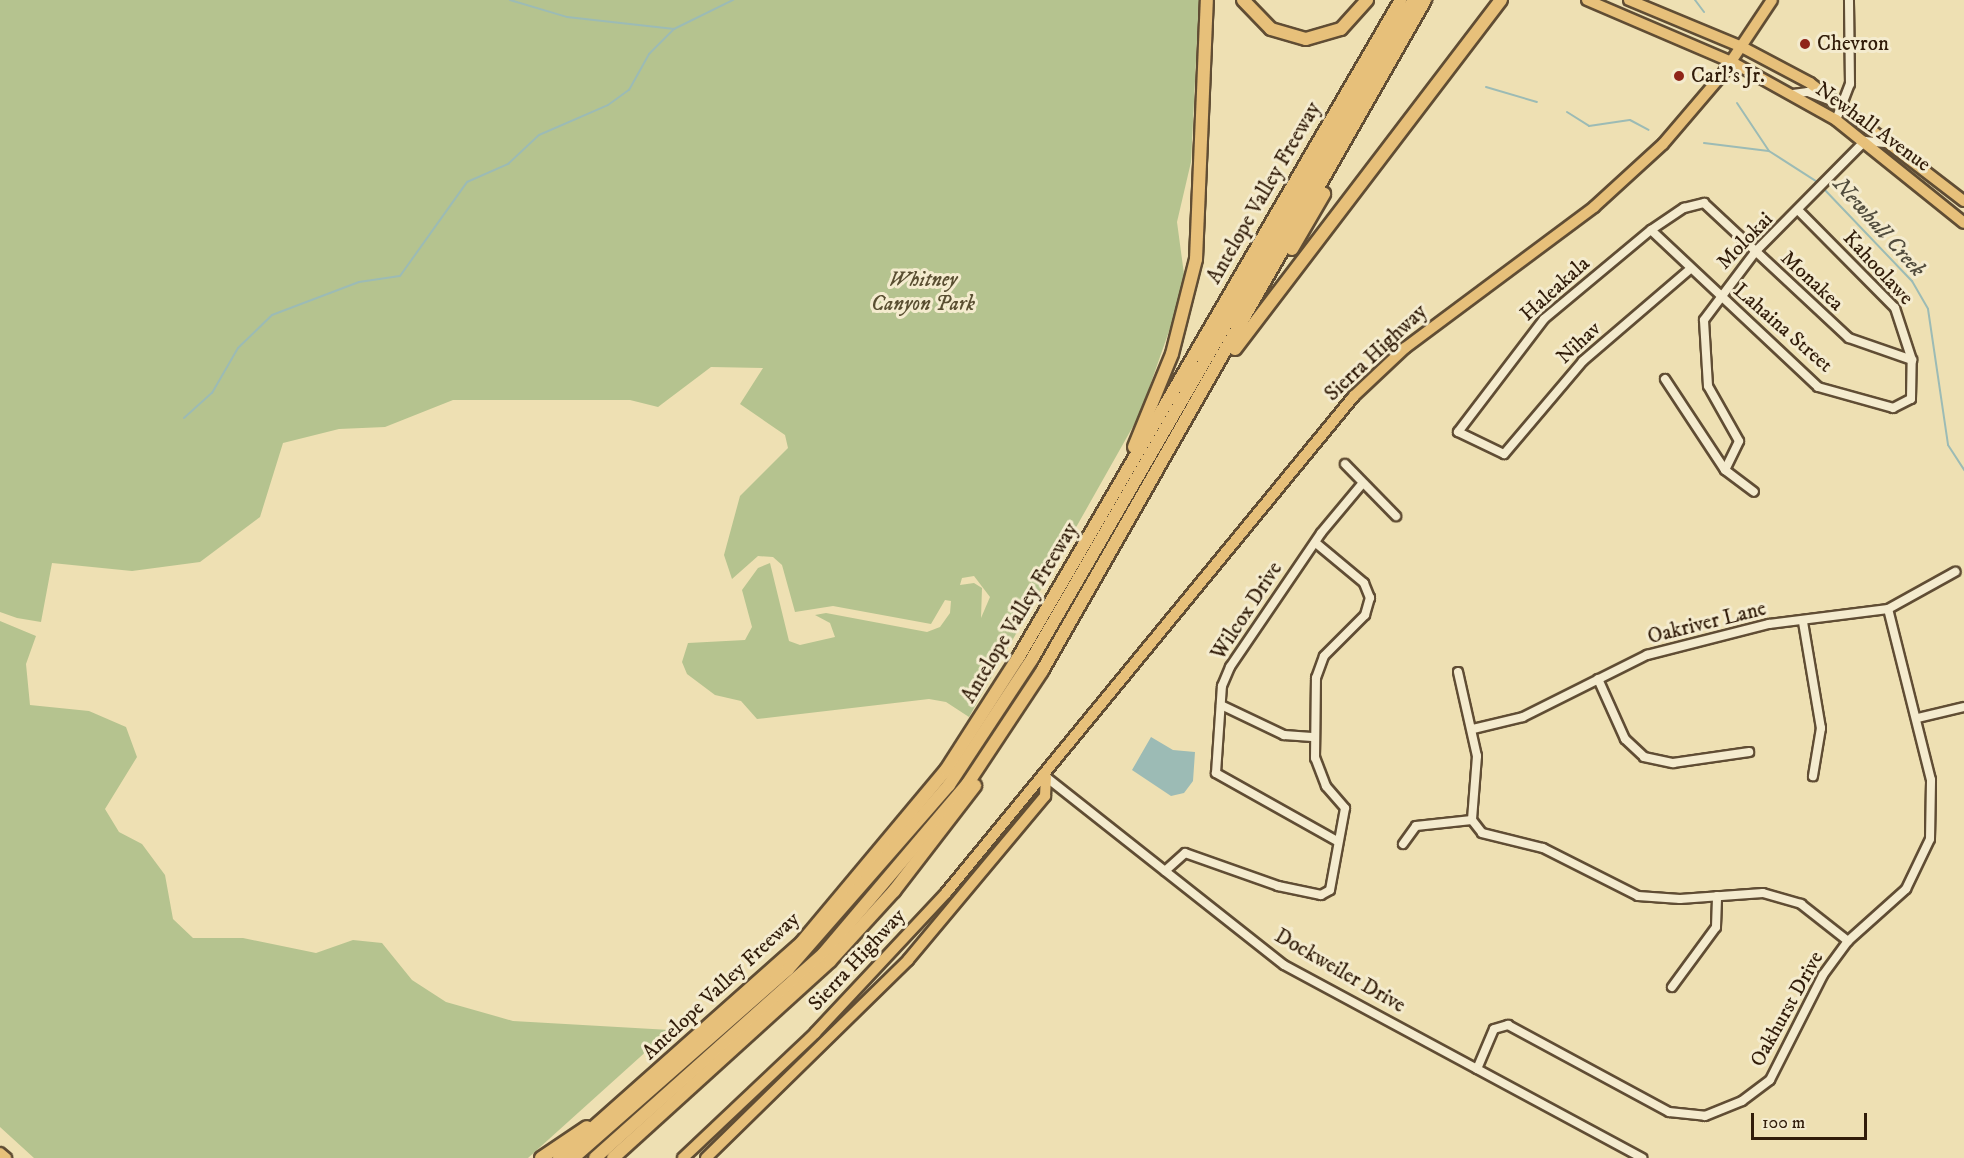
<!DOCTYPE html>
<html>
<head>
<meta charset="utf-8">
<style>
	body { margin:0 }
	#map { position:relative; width:1964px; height:1158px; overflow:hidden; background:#eee0b3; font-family:"IM FELL DW Pica",serif }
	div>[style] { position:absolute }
	.green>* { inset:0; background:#b5c38f }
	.water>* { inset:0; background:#9cbbb5 }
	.stream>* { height:2px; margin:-1px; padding:0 1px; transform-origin:1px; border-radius:1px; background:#9cbbb5 }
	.roads { filter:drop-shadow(2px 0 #604d34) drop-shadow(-2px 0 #604d34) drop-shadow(0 2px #604d34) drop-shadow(0 -2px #604d34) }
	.minor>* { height:8px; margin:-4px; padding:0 4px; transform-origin:4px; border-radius:4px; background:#f4ebce }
	.major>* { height:10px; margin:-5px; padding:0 5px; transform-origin:5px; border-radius:5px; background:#e7c07a }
	.highway>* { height:12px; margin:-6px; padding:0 6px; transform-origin:6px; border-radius:6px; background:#e7c07a }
	.dots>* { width:16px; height:16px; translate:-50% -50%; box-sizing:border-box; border:3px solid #f4ebce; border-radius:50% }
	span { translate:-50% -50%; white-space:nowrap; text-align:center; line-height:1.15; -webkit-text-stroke:6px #f4ebce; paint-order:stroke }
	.poi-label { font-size:21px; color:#311c09 }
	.left { translate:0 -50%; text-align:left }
	.street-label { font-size:21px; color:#311c09 }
	.park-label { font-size:21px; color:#594e31; font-style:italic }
	.water-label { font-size:22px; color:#514c3d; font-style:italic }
	.scale { position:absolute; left:1751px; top:1113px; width:116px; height:27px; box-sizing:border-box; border:3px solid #311c09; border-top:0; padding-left:8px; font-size:18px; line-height:21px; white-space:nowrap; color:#311c09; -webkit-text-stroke:4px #f4ebce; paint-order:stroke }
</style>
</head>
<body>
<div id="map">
	<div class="green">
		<i style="clip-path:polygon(evenodd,0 0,1199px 0,1191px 162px,1177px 222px,1184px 274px,1174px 317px,1140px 414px,969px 717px,946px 702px,929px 699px,757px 719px,741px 701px,715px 695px,687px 674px,682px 662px,688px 643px,745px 640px,752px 627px,742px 590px,758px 568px,770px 563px,789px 641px,800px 645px,835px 637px,830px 623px,815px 615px,826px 613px,927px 632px,940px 627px,950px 613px,951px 601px,945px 600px,931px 624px,833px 606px,795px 612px,782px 565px,773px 557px,758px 556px,732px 579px,724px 555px,740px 496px,788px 448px,785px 435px,740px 404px,763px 368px,711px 367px,658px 407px,630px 400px,453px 400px,385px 427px,339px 429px,283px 443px,260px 517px,200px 562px,132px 571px,52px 563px,41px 622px,17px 618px,0 612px,0 0,974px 576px,990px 597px,981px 618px,982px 588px,974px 583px,960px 585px,962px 578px,974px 576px)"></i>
		<i style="clip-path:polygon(0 621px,36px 636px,26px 664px,30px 705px,89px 711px,126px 727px,137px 757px,105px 809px,119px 832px,142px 844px,165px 875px,173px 919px,193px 938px,243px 938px,316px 953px,353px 940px,382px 943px,412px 980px,446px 1002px,513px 1021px,670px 1030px,528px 1158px,34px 1158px,0 1127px)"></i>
	</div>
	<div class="water">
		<i style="clip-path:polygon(1151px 737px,1173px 750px,1195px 752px,1193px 781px,1184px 793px,1171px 796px,1132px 770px)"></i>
	</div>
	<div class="stream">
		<i style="left:510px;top:0;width:59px;rotate:16.6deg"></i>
		<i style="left:567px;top:17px;width:108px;rotate:6.4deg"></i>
		<i style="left:674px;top:29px;width:66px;rotate:-26.2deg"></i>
		<i style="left:1695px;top:0;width:15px;rotate:53deg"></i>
		<i style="left:1486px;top:87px;width:53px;rotate:16.4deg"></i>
		<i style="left:1737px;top:103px;width:58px;rotate:56.3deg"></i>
		<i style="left:1769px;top:151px;width:59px;rotate:32.6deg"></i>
		<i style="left:1567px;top:112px;width:26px;rotate:32deg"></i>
		<i style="left:1589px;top:126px;width:41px;rotate:-8.3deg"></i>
		<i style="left:1630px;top:120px;width:21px;rotate:28deg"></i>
		<i style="left:1704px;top:143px;width:65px;rotate:7deg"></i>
		<i style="left:1823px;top:188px;width:129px;rotate:46.3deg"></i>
		<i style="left:1912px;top:281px;width:32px;rotate:60deg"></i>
		<i style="left:1928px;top:309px;width:137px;rotate:81.6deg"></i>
		<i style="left:1948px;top:445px;width:30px;rotate:57deg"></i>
		<i style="left:184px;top:418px;width:38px;rotate:-42deg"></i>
		<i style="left:212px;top:393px;width:52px;rotate:-60deg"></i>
		<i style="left:238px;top:348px;width:47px;rotate:-44.1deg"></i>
		<i style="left:272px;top:315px;width:93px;rotate:-20.8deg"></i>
		<i style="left:359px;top:282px;width:41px;rotate:-8.3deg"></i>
		<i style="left:400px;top:276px;width:115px;rotate:-54.5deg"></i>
		<i style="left:467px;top:182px;width:45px;rotate:-23.7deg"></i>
		<i style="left:508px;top:164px;width:42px;rotate:-43.1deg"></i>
		<i style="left:539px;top:135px;width:75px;rotate:-23.5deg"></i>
		<i style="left:608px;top:105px;width:26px;rotate:-36deg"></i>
		<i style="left:629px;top:90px;width:41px;rotate:-60.9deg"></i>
		<i style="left:649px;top:54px;width:35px;rotate:-45deg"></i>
	</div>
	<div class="roads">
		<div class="minor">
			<i style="left:1793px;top:94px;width:15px;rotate:-8deg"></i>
			<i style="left:1808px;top:92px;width:31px;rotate:21deg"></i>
			<i style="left:1836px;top:120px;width:39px;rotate:-69deg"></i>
			<i style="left:1850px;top:84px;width:84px;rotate:-90.7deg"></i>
			<i style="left:1651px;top:230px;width:229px;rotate:43.2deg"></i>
			<i style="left:1818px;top:387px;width:78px;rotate:15.6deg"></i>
			<i style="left:1893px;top:408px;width:20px;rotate:-27deg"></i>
			<i style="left:1911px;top:399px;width:39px;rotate:-89deg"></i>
			<i style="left:1912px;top:360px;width:55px;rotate:-108.1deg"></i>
			<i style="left:1895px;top:308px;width:136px;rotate:-134.7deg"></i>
			<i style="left:1689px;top:270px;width:140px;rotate:139.4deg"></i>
			<i style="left:1583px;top:361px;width:122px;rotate:130.3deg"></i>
			<i style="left:1504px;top:454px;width:51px;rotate:-154.4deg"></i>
			<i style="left:1458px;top:432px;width:142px;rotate:-52.7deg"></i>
			<i style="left:1544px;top:319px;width:139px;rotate:-39.8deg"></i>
			<i style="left:1651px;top:230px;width:40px;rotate:-34deg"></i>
			<i style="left:1684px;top:208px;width:21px;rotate:-14deg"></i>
			<i style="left:1704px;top:203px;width:198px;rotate:43deg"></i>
			<i style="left:1849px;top:338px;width:67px;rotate:19.2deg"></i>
			<i style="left:1665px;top:379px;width:109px;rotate:56.6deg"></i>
			<i style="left:1725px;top:470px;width:36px;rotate:37deg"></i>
			<i style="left:1345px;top:464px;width:73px;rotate:45.6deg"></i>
			<i style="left:1725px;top:470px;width:32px;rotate:-64deg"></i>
			<i style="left:1739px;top:441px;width:63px;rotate:-119.4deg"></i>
			<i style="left:1708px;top:386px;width:66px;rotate:-93.5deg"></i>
			<i style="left:1704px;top:320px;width:85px;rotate:-53.1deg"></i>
			<i style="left:1755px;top:252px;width:156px;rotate:-45.3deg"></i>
			<i style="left:1865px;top:141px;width:20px;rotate:6deg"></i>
			<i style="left:1803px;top:622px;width:108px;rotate:80.4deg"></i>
			<i style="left:1821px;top:728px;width:49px;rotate:99.5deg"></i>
			<i style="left:1458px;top:672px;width:86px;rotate:77.3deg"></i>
			<i style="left:1477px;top:756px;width:64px;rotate:94.5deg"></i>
			<i style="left:1472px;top:820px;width:16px;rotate:52deg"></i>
			<i style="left:1482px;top:833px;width:63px;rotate:13.8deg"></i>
			<i style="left:1543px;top:848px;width:106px;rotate:26.8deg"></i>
			<i style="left:1638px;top:896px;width:42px;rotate:4.1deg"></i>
			<i style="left:1680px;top:899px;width:83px;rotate:-4.1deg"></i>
			<i style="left:1763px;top:893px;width:40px;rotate:16deg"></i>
			<i style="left:1801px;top:904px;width:60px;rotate:38.2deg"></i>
			<i style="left:1598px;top:679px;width:66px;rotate:65.8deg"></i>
			<i style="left:1625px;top:739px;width:26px;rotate:43deg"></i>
			<i style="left:1644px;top:757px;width:30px;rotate:12deg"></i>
			<i style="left:1673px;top:763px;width:77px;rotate:-8.2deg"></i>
			<i style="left:1221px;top:705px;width:70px;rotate:25.5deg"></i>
			<i style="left:1284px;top:735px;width:28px;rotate:4deg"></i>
			<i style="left:1918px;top:718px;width:47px;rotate:-13.4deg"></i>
			<i style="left:1473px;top:729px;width:51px;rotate:-13.5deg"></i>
			<i style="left:1523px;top:717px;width:139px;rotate:-26.6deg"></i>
			<i style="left:1647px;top:655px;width:126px;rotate:-14.3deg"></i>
			<i style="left:1769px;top:624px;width:120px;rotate:-7.2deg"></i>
			<i style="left:1888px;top:609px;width:77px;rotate:-28.9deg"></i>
			<i style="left:1046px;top:777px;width:303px;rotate:38.3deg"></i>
			<i style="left:1284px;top:965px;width:407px;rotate:28.3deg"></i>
			<i style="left:1337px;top:841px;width:139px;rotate:-150.7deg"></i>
			<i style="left:1216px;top:773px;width:87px;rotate:-86.1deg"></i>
			<i style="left:1222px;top:686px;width:21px;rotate:-67deg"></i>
			<i style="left:1230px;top:667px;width:162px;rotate:-55.8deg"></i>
			<i style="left:1321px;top:533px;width:64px;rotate:-50.1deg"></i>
			<i style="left:1403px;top:844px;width:22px;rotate:-54deg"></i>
			<i style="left:1416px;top:826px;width:56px;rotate:-6.1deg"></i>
			<i style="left:1165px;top:871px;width:27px;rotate:-42deg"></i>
			<i style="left:1185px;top:853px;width:99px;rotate:19.5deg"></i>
			<i style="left:1278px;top:886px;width:44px;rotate:11.8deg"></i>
			<i style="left:1321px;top:895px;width:10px;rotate:-29deg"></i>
			<i style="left:1330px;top:890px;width:83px;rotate:-79.6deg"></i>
			<i style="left:1345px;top:808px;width:29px;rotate:-131deg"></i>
			<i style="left:1326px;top:786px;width:30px;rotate:-111deg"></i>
			<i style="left:1315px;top:758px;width:80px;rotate:-89.3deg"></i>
			<i style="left:1316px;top:678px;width:23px;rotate:-70deg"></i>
			<i style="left:1324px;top:656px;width:58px;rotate:-45deg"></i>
			<i style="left:1365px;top:615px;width:18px;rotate:-74deg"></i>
			<i style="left:1370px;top:598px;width:16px;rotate:-112deg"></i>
			<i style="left:1364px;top:583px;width:62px;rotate:-140.2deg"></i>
			<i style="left:1672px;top:987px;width:74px;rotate:-53.7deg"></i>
			<i style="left:1716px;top:927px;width:31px;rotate:-88deg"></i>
			<i style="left:1477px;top:1069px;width:43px;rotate:-67deg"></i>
			<i style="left:1494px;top:1029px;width:15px;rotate:-16deg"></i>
			<i style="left:1508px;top:1025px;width:183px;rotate:28.4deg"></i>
			<i style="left:1669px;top:1112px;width:36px;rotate:6deg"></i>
			<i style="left:1705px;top:1116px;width:40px;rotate:-22deg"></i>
			<i style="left:1742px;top:1101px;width:35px;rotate:-37deg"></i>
			<i style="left:1770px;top:1080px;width:118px;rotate:-63.2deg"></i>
			<i style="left:1823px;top:975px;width:42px;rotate:-53.7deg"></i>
			<i style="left:1848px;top:941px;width:78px;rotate:-41.9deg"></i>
			<i style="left:1906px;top:889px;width:55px;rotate:-64.4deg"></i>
			<i style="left:1930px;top:839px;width:59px;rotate:-89deg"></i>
			<i style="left:1931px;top:780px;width:176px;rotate:-104.1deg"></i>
		</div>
		<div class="major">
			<i style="left:1587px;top:0;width:158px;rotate:23.2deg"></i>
			<i style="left:1732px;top:62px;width:119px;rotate:29.1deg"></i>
			<i style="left:1836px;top:120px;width:164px;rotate:38.8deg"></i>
			<i style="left:1629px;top:0;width:122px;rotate:22.6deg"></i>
			<i style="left:1742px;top:47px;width:77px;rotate:27.9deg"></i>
			<i style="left:1810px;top:83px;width:194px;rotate:37.5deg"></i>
			<i style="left:0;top:1153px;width:8px;rotate:40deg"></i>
			<i style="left:683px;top:1158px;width:182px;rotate:-43.4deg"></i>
			<i style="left:815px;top:1033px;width:192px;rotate:-46.9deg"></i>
			<i style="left:946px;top:893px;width:643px;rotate:-50.62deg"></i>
			<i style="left:1354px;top:396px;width:70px;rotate:-43.3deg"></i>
			<i style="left:1405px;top:348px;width:236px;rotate:-36.7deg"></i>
			<i style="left:1594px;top:207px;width:93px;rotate:-42.4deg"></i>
			<i style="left:1663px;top:144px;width:91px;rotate:-49.5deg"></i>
			<i style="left:1722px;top:75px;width:90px;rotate:-56.3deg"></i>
			<i style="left:706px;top:1158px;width:283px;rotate:-44.4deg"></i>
			<i style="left:908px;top:960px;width:214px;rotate:-50.1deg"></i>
			<i style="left:1045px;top:796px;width:19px;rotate:-87deg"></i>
		</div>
		<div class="highway">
			<i style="left:1243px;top:0;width:40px;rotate:46deg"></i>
			<i style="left:1271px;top:29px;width:36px;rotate:16deg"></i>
			<i style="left:1306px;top:39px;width:36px;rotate:-16deg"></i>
			<i style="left:1341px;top:29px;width:39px;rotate:-48deg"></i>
			<i style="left:1292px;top:249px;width:64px;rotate:-59.8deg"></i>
			<i style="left:1235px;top:349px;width:439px;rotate:-52.7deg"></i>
			<i style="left:1134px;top:447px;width:100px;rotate:-67.8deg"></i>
			<i style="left:1172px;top:354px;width:98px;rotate:-75.8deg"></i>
			<i style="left:1196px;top:259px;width:259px;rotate:-87.6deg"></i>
			<i style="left:541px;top:1158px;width:55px;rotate:-34deg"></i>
			<i style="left:559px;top:1158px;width:325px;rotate:-41.6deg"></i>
			<i style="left:802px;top:942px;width:224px;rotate:-50.1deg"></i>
			<i style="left:946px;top:770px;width:133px;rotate:-57.3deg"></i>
			<i style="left:1018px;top:658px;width:761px;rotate:-59.8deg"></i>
			<i style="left:573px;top:1158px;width:286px;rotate:-41.3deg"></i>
			<i style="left:788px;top:969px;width:244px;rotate:-48.8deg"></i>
			<i style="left:949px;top:785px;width:151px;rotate:-56.6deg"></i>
			<i style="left:1032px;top:659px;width:762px;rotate:-59.9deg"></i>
			<i style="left:595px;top:1158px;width:307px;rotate:-41.8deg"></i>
			<i style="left:824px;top:953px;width:223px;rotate:-49.7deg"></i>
			<i style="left:968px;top:783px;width:134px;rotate:-56.5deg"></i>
			<i style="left:1042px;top:671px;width:773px;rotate:-60.28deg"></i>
			<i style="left:613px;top:1158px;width:293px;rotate:-42.2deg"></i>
			<i style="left:830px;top:961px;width:95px;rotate:-47.6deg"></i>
			<i style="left:894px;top:891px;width:133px;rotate:-52.4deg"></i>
		</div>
	</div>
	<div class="dots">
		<i style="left:1805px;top:44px;background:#8f2418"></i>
		<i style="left:1679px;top:76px;background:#8f2418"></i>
	</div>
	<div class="poi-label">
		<span class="left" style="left:1817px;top:44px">Chevron</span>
		<span class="left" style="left:1691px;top:76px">Carl's Jr.</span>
	</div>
	<div class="street-label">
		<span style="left:1873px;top:127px;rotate:36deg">Newhall Avenue</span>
		<span style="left:1264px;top:193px;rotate:-60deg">Antelope Valley Freeway</span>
		<span style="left:1745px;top:241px;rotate:-46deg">Molokai</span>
		<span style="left:1878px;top:268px;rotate:47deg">Kahoolawe</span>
		<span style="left:1812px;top:281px;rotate:43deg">Monakea</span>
		<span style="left:1555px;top:289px;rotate:-42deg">Haleakala</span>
		<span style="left:1783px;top:328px;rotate:41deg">Lahaina Street</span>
		<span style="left:1579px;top:343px;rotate:-43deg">Nihav</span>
		<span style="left:1376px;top:353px;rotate:-43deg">Sierra Highway</span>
		<span style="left:1247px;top:611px;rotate:-57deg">Wilcox Drive</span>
		<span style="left:1020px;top:613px;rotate:-59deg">Antelope Valley Freeway</span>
		<span style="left:1707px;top:623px;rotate:-14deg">Oakriver Lane</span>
		<span style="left:857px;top:960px;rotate:-47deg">Sierra Highway</span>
		<span style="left:1340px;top:971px;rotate:30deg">Dockweiler Drive</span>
		<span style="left:721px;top:986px;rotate:-43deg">Antelope Valley Freeway</span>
		<span style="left:1787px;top:1009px;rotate:-61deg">Oakhurst Drive</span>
	</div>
	<div class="park-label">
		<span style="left:923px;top:292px">Whitney<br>Canyon Park</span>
	</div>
	<div class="water-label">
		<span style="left:1879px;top:227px;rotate:48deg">Newhall Creek</span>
	</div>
	<div class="scale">100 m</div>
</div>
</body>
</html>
